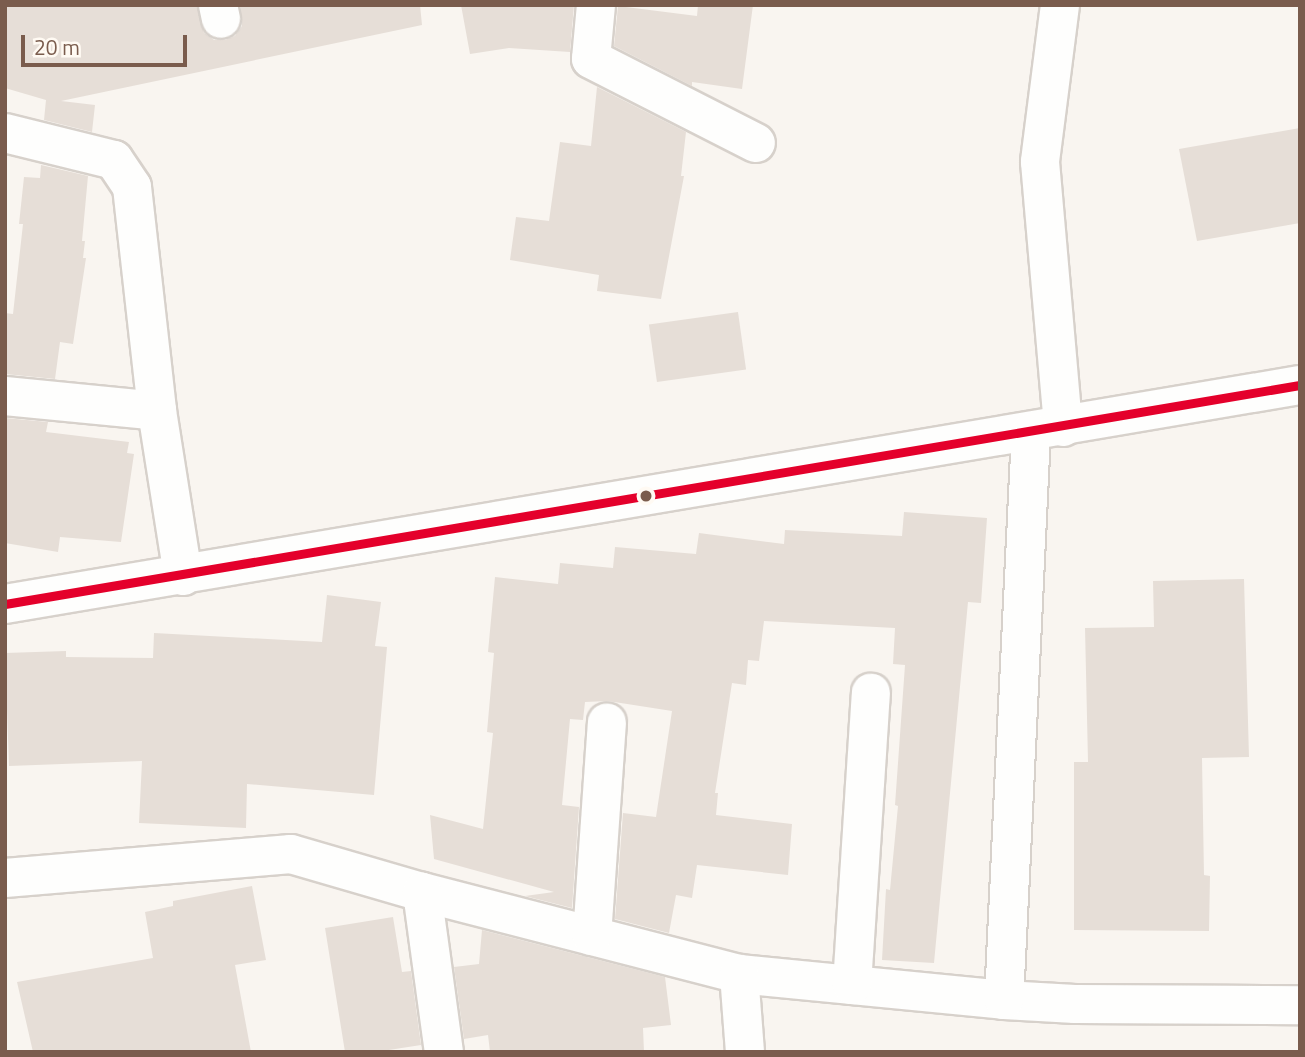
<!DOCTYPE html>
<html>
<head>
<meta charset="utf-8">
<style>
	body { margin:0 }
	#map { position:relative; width:1305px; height:1057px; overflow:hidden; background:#f9f5f0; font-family:"Titillium Web",sans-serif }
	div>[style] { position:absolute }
	.building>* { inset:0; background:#e6ded7; transform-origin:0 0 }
	.roads { filter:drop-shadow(2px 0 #d7d1cb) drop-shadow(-2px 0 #d7d1cb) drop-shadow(0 2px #d7d1cb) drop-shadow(0 -2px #d7d1cb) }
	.minor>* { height:38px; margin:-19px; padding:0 19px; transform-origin:19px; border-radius:19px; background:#fefefd }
	.bus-1>* { height:9px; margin:-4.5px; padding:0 4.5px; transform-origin:4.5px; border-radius:4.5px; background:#e4002b }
	.dots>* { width:19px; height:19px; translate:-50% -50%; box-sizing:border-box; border:4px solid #fffaf3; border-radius:50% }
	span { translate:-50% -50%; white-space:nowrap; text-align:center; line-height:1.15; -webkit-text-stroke:7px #fffaf3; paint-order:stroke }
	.frame { position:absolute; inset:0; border:7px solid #7a5c4d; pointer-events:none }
	.scale { position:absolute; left:21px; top:35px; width:166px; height:32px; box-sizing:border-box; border:4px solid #7a5c4d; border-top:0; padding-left:9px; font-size:21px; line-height:24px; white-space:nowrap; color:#7a5c4d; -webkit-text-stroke:5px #fffaf3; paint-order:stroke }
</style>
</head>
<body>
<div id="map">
	<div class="building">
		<i style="clip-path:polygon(5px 5px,197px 5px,204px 33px,214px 40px,225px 40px,235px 36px,242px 26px,240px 5px,420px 5px,422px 25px,61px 101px,95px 105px,92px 132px,44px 120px,46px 100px,5px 88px)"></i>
		<i style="clip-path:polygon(461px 5px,574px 5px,570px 52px,509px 48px,470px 54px)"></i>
		<i style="clip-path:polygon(698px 5px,753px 5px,742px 89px,692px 82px,692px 86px,614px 46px,618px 6px,697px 16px)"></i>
		<i style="clip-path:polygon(597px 87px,686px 132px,681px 176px,684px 176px,661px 299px,597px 291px,599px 275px,510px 260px,516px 217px,549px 221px,560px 142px,591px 146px)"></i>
		<i style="clip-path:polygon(1300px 128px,1300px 223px,1197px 241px,1179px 149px)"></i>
		<i style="clip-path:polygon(41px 165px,88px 176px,82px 241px,85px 241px,83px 258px,86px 258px,73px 344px,60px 342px,55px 379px,5px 374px,5px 313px,13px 314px,23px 224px,19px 224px,24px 177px,40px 178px)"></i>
		<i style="left:738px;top:312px;width:58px;height:90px;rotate:82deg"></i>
		<i style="clip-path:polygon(5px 418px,48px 422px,46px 432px,129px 442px,127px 453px,134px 454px,121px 542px,60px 537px,58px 552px,5px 543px)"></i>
		<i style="clip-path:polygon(904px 512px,987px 518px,981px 603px,968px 602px,934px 963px,882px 960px,886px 889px,890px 890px,898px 806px,895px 805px,905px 665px,893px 664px,895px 628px,764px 621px,759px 661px,748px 660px,746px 685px,732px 683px,715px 793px,718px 793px,716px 815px,792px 824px,788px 875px,697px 865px,692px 898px,676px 895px,669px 933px,615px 919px,623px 813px,656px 817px,672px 711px,608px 701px,585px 702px,583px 720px,570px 719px,562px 805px,579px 807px,572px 908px,525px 896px,554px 892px,434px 859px,430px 815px,483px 829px,493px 733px,487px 732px,494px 653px,488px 652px,495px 577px,558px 584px,560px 563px,613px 568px,615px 547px,696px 554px,699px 533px,784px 544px,785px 530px,902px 536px)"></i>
		<i style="clip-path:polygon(1244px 579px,1249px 757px,1202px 758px,1204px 875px,1210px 876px,1209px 931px,1074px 930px,1074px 762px,1088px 762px,1085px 628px,1154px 627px,1153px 581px)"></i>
		<i style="clip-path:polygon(327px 595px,381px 602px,375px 646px,387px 647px,374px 795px,247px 784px,246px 828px,139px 823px,142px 761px,9px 766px,5px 653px,66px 651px,66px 657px,153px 658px,154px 633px,322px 642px)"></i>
		<i style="clip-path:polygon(252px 886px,266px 960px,235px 965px,251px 1052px,33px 1052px,17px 982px,153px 958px,145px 912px,173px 906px,173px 901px)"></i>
		<i style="clip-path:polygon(393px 917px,402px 972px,411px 971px,421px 1045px,376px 1052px,345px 1052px,325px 928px)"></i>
		<i style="clip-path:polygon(482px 930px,665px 977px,671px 1025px,643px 1028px,644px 1052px,490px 1052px,488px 1035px,464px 1039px,454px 967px,479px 964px)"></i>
	</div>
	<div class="roads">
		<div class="minor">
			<i style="left:218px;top:5px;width:14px;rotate:78deg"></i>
			<i style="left:596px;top:5px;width:54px;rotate:95.3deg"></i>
			<i style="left:591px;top:59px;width:185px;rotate:27deg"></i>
			<i style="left:1060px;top:5px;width:158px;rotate:97.3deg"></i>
			<i style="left:1040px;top:162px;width:266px;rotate:85deg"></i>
			<i style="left:5px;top:133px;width:112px;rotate:13.9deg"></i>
			<i style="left:114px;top:160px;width:32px;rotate:56deg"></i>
			<i style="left:132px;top:187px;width:225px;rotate:83.6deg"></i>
			<i style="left:157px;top:411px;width:167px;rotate:81deg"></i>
			<i style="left:5px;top:396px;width:153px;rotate:5.6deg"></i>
			<i style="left:5px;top:604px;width:1313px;rotate:-9.6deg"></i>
			<i style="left:5px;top:878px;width:287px;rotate:-4.8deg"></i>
			<i style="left:291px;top:854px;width:136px;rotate:16.2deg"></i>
			<i style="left:422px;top:892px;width:327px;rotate:14.5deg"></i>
			<i style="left:739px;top:974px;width:266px;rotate:5.6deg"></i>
			<i style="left:1004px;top:1000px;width:71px;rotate:3.2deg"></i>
			<i style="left:1075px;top:1004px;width:225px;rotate:0.3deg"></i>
			<i style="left:422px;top:892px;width:162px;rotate:82.2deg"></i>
			<i style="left:592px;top:936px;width:214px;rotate:-86deg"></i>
			<i style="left:739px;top:974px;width:78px;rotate:85.6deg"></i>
			<i style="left:852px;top:985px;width:293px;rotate:-86.3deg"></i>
			<i style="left:1004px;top:1000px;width:568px;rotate:-87.27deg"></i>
		</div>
	</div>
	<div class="bus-1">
		<i style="left:5px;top:604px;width:1313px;rotate:-9.6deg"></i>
	</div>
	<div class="dots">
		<i style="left:646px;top:496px;background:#7a5c4d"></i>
	</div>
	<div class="frame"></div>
	<div class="scale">20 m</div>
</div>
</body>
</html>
